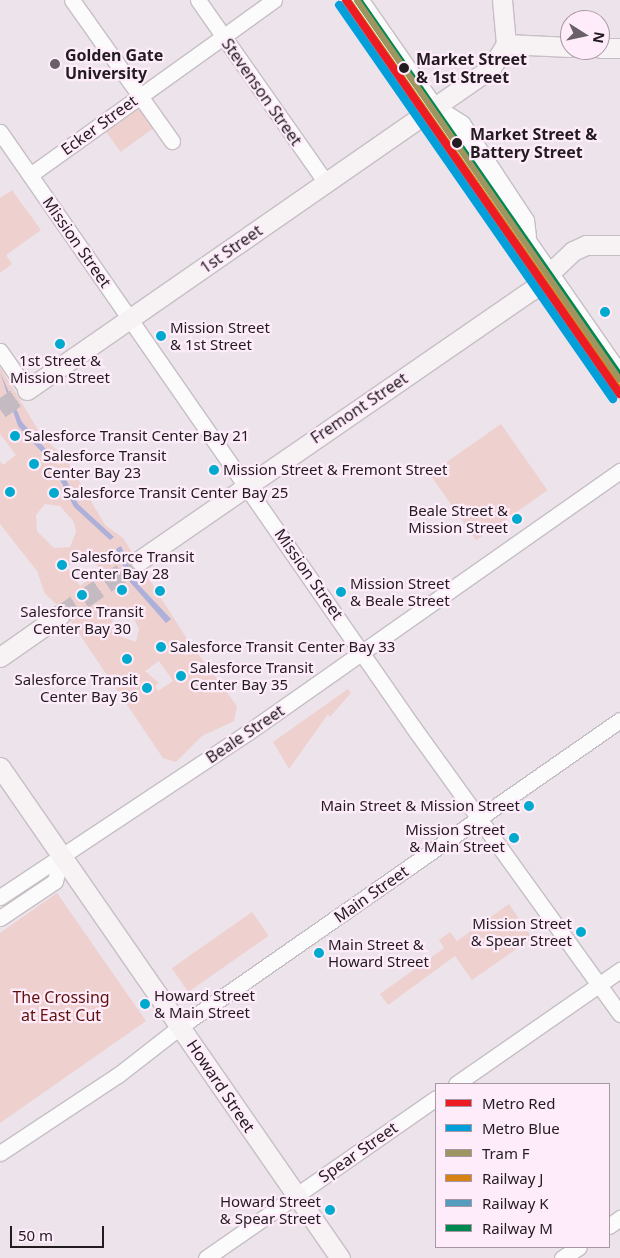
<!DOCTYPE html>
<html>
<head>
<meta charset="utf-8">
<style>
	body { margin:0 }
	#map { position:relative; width:620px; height:1258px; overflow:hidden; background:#ede3eb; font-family:"Noto Sans",sans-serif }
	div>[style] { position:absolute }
	.green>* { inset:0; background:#eed0ce; transform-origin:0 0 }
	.water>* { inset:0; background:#adb1da }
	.major-tunnel>* { height:19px; margin-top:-9.5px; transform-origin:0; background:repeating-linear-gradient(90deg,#c4bbc2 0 19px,transparent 0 28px) }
	.roads { filter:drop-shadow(1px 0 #c6bfc5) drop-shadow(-1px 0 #c6bfc5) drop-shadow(0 1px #c6bfc5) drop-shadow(0 -1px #c6bfc5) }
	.minor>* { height:15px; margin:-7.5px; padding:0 7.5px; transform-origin:7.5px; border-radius:7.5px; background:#fcfbfc }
	.major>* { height:19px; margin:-9.5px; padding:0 9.5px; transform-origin:9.5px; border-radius:9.5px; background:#f7f2f4 }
	.rail-1>* { height:8px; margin:-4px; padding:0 4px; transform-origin:4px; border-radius:4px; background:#d78314 }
	.rail-2>* { height:8px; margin:-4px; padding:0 4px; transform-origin:4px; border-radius:4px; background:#549dbf }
	.rail-3>* { height:8px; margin:-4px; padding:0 4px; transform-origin:4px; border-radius:4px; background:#008851 }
	.tram-1>* { height:6px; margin:-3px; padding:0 3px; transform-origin:3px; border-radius:3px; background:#9e9561 }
	.metro-1>* { height:8px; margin:-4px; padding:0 4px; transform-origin:4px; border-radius:4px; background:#ed1c24 }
	.metro-2>* { height:8px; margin:-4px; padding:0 4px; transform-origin:4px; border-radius:4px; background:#039fda }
	.dots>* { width:14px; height:14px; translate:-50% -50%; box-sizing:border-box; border:2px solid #ffecfb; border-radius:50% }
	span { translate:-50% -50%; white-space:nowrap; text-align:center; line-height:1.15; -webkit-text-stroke:4.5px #ffecfb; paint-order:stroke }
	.bus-label { font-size:15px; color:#221b20 }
	.left { translate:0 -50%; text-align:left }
	.right { translate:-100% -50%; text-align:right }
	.poi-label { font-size:16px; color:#221b20; font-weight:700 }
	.stop-label { font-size:16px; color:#221b20; font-weight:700 }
	.street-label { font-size:16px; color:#221b20 }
	.park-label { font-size:16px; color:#5f1109 }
	.legend { position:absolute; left:435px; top:1083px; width:175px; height:165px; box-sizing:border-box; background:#ffecfb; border:1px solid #a798a3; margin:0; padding:6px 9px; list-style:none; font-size:15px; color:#221b20 }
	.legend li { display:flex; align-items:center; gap:10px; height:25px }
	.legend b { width:25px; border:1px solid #a798a3 }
	.north { position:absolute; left:560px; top:10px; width:50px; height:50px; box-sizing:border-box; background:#ffecfb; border:1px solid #a798a3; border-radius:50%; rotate:100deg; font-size:14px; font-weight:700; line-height:20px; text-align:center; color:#221b20 }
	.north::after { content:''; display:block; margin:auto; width:18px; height:22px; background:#696167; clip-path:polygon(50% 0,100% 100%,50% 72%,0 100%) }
	.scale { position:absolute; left:10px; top:1226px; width:94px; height:22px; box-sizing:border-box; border:2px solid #221b20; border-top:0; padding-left:6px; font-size:15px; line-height:18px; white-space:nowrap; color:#221b20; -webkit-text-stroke:4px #ffecfb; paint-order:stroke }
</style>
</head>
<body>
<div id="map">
	<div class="green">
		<i style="left:141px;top:105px;width:26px;height:44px;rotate:54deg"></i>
		<i style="clip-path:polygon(12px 190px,41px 230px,6px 255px,12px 264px,0 273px,0 198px)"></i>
		<i style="clip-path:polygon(evenodd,0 367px,43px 438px,65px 457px,105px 525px,123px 538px,189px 642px,237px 706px,234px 721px,202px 736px,176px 762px,163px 758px,63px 610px,45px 594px,37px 571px,0 524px,0 461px,3px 465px,16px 455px,0 434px,0 367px,45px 504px,60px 506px,74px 522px,76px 532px,70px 547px,54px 548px,37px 531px,36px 515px,45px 504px,0 367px,88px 552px,101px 571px,80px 586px,67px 567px,88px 552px,0 367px,115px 611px,133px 617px,139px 629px,136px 642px,119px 636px,112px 624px,115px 611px,0 367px,159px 661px,173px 681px,158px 691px,155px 686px,159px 683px,145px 671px,159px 661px)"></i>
		<i style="left:501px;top:424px;width:81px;height:87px;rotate:55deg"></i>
		<i style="clip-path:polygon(348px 689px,351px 693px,330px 717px,328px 714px,289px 769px,273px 742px)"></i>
		<i style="clip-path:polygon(57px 893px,146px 1021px,0 1123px,0 933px)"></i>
		<i style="clip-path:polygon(509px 904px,532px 938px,472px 980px,455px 956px,388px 1005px,380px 994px,444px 948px,439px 940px,450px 932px,457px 941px)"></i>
		<i style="left:252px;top:912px;width:29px;height:98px;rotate:55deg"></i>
	</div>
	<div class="water">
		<i style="clip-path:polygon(0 372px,22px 422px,51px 455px,47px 458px,18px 426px)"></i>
		<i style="clip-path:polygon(61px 469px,78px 504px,114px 537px,110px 540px,74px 507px,56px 472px)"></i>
		<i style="clip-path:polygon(121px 546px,138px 584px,171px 619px,166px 623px,129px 581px,116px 549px)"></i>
	</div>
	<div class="major-tunnel">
		<i style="left:0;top:409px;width:33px;rotate:-35deg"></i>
		<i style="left:60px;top:615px;width:97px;rotate:-34.5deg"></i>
	</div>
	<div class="roads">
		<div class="minor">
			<i style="left:72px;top:0;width:173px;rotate:54.7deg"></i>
			<i style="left:198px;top:0;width:223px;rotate:55deg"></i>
			<i style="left:346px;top:0;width:103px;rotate:56.5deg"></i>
			<i style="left:403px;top:86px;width:70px;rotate:32.1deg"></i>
			<i style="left:462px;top:123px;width:116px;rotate:56.6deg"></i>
			<i style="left:526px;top:220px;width:16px;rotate:83deg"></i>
			<i style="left:361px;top:0;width:453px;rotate:55.2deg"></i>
			<i style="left:231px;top:31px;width:53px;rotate:-35.8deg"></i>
			<i style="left:0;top:132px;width:724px;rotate:55.23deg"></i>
			<i style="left:413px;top:727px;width:354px;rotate:54.2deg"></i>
			<i style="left:30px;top:175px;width:230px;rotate:-35.6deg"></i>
			<i style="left:0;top:351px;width:47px;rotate:55.3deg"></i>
			<i style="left:0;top:897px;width:296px;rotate:-33.6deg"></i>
			<i style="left:247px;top:733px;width:456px;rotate:-35.1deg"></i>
			<i style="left:0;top:918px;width:66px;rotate:-33.9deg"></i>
			<i style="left:55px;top:881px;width:29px;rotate:-76deg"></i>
			<i style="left:456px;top:1084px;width:200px;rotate:-34.8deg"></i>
			<i style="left:0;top:1153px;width:141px;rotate:-33.5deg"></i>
			<i style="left:118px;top:1075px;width:80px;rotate:-37.9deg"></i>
			<i style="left:181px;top:1026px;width:535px;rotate:-34.88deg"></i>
			<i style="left:609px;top:1226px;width:14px;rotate:-36deg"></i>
			<i style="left:206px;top:1258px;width:280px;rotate:-34.8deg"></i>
			<i style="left:562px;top:1258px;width:20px;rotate:-33deg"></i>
		</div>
		<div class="major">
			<i style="left:506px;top:44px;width:64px;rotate:2.7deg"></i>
			<i style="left:600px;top:48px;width:20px"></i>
			<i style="left:27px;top:390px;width:565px;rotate:-34.76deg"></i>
			<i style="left:491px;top:68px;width:28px;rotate:-58deg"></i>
			<i style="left:506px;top:44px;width:44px;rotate:-95.2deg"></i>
			<i style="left:140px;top:560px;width:476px;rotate:-34.6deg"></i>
			<i style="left:532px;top:290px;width:57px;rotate:-43.6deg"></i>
			<i style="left:573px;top:251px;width:14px;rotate:-25deg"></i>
			<i style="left:586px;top:245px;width:34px"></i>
			<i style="left:0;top:657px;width:73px;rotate:-35deg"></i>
			<i style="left:0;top:767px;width:597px;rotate:55.3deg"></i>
		</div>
	</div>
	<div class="rail-1">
		<i style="left:347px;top:0;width:478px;rotate:55.1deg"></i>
	</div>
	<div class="rail-2">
		<i style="left:340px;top:5px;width:478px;rotate:55.1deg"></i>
	</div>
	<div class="rail-3">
		<i style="left:358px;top:0;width:459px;rotate:55.2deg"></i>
	</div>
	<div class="tram-1">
		<i style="left:357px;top:0;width:462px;rotate:55.3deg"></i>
	</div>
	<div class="metro-1">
		<i style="left:346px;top:0;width:480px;rotate:55.2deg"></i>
	</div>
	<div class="metro-2">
		<i style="left:339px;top:5px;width:480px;rotate:55.2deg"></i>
	</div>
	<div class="dots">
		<i style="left:55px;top:64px;background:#696167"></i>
		<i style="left:404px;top:68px;background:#221b20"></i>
		<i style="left:457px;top:143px;background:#221b20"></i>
		<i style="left:605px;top:312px;background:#00a9ce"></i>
		<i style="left:161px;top:336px;background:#00a9ce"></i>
		<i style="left:60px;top:344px;background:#00a9ce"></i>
		<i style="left:15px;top:436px;background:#00a9ce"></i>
		<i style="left:34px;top:464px;background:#00a9ce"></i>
		<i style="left:214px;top:470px;background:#00a9ce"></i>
		<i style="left:10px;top:492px;background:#00a9ce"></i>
		<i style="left:54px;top:493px;background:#00a9ce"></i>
		<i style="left:517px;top:519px;background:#00a9ce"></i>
		<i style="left:62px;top:565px;background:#00a9ce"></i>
		<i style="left:122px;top:590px;background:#00a9ce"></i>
		<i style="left:160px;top:591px;background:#00a9ce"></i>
		<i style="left:341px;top:592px;background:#00a9ce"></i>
		<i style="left:82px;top:595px;background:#00a9ce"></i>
		<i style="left:161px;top:647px;background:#00a9ce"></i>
		<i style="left:127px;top:659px;background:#00a9ce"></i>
		<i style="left:181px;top:676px;background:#00a9ce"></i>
		<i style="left:147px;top:688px;background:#00a9ce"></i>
		<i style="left:529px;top:806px;background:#00a9ce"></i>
		<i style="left:514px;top:838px;background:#00a9ce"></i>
		<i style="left:581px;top:932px;background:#00a9ce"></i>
		<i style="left:319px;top:953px;background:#00a9ce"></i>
		<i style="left:145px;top:1004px;background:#00a9ce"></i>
		<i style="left:330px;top:1210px;background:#00a9ce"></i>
	</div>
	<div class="bus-label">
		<span class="left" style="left:170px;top:336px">Mission Street<br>&amp; 1st Street</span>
		<span style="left:60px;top:369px">1st Street &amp;<br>Mission Street</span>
		<span class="left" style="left:24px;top:436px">Salesforce Transit Center Bay 21</span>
		<span class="left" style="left:43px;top:464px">Salesforce Transit<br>Center Bay 23</span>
		<span class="left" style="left:223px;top:470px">Mission Street &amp; Fremont Street</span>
		<span class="left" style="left:63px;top:493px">Salesforce Transit Center Bay 25</span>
		<span class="right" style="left:508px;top:519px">Beale Street &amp;<br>Mission Street</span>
		<span class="left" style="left:71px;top:565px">Salesforce Transit<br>Center Bay 28</span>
		<span class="left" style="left:350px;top:592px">Mission Street<br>&amp; Beale Street</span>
		<span style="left:82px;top:620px">Salesforce Transit<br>Center Bay 30</span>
		<span class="left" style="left:170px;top:647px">Salesforce Transit Center Bay 33</span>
		<span class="left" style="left:190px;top:676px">Salesforce Transit<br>Center Bay 35</span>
		<span class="right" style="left:138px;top:688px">Salesforce Transit<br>Center Bay 36</span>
		<span class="right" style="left:520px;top:806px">Main Street &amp; Mission Street</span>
		<span class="right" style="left:505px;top:838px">Mission Street<br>&amp; Main Street</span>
		<span class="right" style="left:572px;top:932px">Mission Street<br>&amp; Spear Street</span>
		<span class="left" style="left:328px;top:953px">Main Street &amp;<br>Howard Street</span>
		<span class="left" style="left:154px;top:1004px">Howard Street<br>&amp; Main Street</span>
		<span class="right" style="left:321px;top:1210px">Howard Street<br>&amp; Spear Street</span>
	</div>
	<div class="poi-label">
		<span class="left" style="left:65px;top:64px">Golden Gate<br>University</span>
	</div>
	<div class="stop-label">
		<span class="left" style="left:416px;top:68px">Market Street<br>&amp; 1st Street</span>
		<span class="left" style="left:470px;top:143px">Market Street &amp;<br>Battery Street</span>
	</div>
	<div class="street-label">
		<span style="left:262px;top:92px;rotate:55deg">Stevenson Street</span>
		<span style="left:99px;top:125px;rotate:-36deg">Ecker Street</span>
		<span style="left:77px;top:242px;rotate:55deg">Mission Street</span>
		<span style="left:231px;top:249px;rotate:-35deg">1st Street</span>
		<span style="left:359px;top:408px;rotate:-34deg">Fremont Street</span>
		<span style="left:309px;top:574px;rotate:55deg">Mission Street</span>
		<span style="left:245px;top:734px;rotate:-34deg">Beale Street</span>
		<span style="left:371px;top:894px;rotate:-35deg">Main Street</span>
		<span style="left:221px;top:1086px;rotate:56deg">Howard Street</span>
		<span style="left:358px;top:1152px;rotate:-35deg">Spear Street</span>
	</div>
	<div class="park-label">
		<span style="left:61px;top:1006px">The Crossing<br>at East Cut</span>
	</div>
	<ul class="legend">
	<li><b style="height:6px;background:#ed1c24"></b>Metro Red</li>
	<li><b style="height:6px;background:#039fda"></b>Metro Blue</li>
	<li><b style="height:6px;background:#9e9561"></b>Tram F</li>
	<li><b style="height:6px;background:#d78314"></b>Railway J</li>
	<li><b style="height:6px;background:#549dbf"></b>Railway K</li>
	<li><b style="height:6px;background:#008851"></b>Railway M</li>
	</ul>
	<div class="north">N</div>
	<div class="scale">50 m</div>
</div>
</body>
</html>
